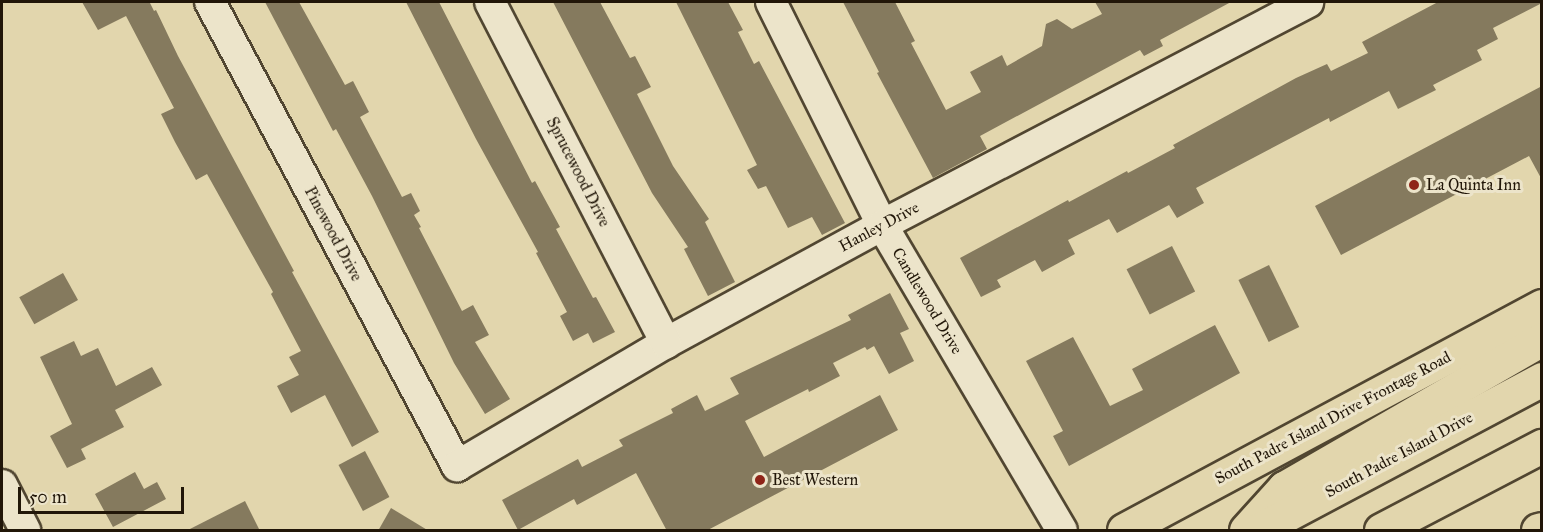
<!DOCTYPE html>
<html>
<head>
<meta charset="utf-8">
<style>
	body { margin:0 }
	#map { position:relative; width:1543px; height:532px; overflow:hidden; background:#e2d6ad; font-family:"IM FELL Great Primer",serif }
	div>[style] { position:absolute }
	.building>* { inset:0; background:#857a5e; transform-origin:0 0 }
	.roads { filter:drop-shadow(2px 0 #514631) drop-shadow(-2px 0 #514631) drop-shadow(0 2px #514631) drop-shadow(0 -2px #514631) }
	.minor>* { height:30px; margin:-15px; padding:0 15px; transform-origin:15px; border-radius:15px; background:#ece4ca }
	.major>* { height:33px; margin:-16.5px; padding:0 16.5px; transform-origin:16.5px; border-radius:16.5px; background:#e2d6ad }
	.highway>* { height:33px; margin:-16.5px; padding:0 16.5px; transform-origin:16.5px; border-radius:16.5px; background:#e2d6ad }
	.dots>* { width:16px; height:16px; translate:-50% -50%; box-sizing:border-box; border:3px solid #ece4ca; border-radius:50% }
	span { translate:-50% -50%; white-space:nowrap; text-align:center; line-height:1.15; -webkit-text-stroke:6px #ece4ca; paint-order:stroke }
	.street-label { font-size:16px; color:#211608 }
	.poi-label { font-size:16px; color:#211608 }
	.left { translate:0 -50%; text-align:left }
	.frame { position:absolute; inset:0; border:3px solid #211608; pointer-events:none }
	.scale { position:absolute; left:18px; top:487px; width:166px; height:27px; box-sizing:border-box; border:3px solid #211608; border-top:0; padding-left:8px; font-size:18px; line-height:21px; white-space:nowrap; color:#211608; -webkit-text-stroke:4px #ece4ca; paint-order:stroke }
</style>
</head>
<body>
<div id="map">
	<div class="building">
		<i style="clip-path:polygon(82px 2px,153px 2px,150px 3px,154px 11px,156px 10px,178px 56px,294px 271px,292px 272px,379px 432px,352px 447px,325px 395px,291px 413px,277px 386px,299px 375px,289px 357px,301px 351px,271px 294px,273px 292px,207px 174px,196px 180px,175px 142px,161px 114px,174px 108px,126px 16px,98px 30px)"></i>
		<i style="clip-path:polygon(265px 2px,299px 2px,345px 85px,353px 81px,369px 112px,360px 117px,402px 197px,411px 193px,420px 211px,414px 215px,421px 227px,419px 228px,462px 311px,473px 305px,489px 335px,475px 342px,510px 399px,485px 414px,454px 363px,372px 196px,336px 129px,333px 131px)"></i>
		<i style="clip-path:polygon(406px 2px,439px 2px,532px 183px,535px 181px,560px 227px,556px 229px,593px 298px,596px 297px,615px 332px,593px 343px,588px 333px,573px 341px,560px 316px,567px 312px,536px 253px,538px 252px,476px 139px)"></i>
		<i style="clip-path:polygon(553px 2px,600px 2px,630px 58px,635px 56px,651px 87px,637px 94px,673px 166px,709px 219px,705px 222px,735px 282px,708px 296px,684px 249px,688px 247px,652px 193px)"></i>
		<i style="clip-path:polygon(676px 2px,728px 2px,743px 30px,738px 32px,754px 64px,759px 61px,845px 223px,822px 235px,812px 217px,788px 228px,766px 186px,758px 189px,747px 170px,757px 165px)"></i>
		<i style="clip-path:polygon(843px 2px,895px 2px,915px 41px,911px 43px,946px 110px,981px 92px,970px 72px,1002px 55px,1007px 66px,1042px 46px,1046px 24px,1057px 19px,1072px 29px,1102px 14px,1095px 2px,1231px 2px,1160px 40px,1163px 46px,1144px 56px,1140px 50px,980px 136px,987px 149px,933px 178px,877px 73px,879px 72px)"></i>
		<i style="clip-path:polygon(1438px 2px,1542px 3px,1493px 28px,1498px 39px,1477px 50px,1482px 60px,1433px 85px,1436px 90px,1398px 109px,1389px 91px,1330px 122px,1329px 118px,1196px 188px,1204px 203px,1177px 218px,1169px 205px,1117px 233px,1109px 219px,1068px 240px,1075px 254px,1042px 272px,1035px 260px,997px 280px,1001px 287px,981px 297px,960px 258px,1068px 200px,1069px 202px,1127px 171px,1128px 173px,1175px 148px,1173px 145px,1296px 78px,1327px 64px,1331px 71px,1368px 53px,1362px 42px)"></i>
		<i style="clip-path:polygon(1542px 86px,1542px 180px,1529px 156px,1341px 255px,1315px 206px)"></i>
		<i style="left:1172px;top:246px;width:51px;height:51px;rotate:63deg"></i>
		<i style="left:1269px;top:265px;width:69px;height:34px;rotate:64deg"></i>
		<i style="left:63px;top:273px;width:31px;height:50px;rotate:61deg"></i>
		<i style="clip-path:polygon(890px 293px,909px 329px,900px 333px,914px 361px,889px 374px,874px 346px,867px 350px,865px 347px,833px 363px,840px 376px,809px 392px,808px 389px,745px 421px,764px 457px,880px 395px,898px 430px,706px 531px,667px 531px,636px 473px,577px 505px,574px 499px,518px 530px,502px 500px,578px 459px,582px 467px,623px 446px,619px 440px,673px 413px,671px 409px,697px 395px,705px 411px,739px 394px,730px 378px,851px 320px,848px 315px)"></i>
		<i style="clip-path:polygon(1215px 325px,1240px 373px,1069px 466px,1053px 436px,1063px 431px,1026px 361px,1073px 337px,1110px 406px,1143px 390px,1132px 369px)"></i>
		<i style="clip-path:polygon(74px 341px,81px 356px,98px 348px,116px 386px,152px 367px,162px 385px,115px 410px,124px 427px,81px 449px,86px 459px,67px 468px,50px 436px,72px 424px,40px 357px)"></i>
		<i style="left:365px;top:451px;width:52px;height:30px;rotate:62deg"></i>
		<i style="clip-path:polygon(135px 472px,144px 489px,157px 482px,166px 499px,113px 527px,95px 494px)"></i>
		<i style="clip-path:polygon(245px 501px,260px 531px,186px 531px)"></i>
		<i style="clip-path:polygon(391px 508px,429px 531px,378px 531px)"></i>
	</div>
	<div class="roads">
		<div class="minor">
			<i style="left:210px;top:2px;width:526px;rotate:61.97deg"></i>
			<i style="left:457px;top:466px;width:243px;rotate:-30.5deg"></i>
			<i style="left:666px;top:343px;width:246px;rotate:-28.6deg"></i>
			<i style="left:882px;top:225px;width:481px;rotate:-27.6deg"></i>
			<i style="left:490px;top:2px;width:384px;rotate:62.7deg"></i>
			<i style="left:771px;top:2px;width:249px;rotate:63.5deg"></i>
			<i style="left:882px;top:225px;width:354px;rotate:59.5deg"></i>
			<i style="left:2px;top:485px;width:51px;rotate:62.9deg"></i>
		</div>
		<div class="major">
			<i style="left:1124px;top:530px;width:474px;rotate:-28.2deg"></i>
			<i style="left:1538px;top:530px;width:4px;rotate:-14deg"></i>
		</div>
		<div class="highway">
			<i style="left:1246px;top:530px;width:57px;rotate:-47.9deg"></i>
			<i style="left:1284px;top:488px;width:298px;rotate:-30deg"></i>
			<i style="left:1258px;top:530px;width:322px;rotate:-28deg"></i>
			<i style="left:1381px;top:530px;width:182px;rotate:-27.6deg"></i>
		</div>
	</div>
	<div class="dots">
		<i style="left:1414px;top:185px;background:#8f2418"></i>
		<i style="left:760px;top:480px;background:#8f2418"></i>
	</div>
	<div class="street-label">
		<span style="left:578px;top:172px;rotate:63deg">Sprucewood Drive</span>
		<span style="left:879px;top:227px;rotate:-28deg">Hanley Drive</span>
		<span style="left:333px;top:234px;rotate:62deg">Pinewood Drive</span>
		<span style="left:927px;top:301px;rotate:59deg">Candlewood Drive</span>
		<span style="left:1333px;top:418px;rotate:-28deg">South Padre Island Drive Frontage Road</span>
		<span style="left:1399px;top:455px;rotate:-28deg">South Padre Island Drive</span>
	</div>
	<div class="poi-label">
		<span class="left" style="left:1426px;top:185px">La Quinta Inn</span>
		<span class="left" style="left:772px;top:480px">Best Western</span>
	</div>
	<div class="frame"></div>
	<div class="scale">50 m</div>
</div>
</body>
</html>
